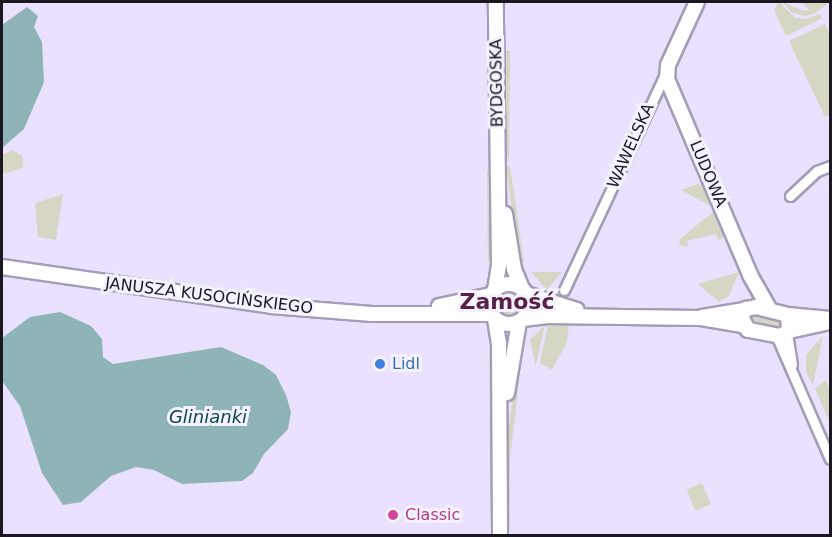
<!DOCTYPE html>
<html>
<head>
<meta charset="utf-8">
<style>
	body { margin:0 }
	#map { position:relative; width:832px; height:537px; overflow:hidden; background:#e9e1fe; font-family:"DejaVu Sans",sans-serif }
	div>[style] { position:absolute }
	.green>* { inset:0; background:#d5d7c4; transform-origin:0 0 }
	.round { border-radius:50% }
	.water>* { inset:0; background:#8fb4b7 }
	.roads { filter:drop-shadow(2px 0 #a49db8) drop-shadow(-2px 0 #a49db8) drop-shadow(0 2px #a49db8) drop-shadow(0 -2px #a49db8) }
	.street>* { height:9px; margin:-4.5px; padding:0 4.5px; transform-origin:4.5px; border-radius:4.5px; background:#fff }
	.secondary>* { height:14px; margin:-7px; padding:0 7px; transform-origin:7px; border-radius:7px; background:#fff }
	.secondary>.ring { margin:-7px; padding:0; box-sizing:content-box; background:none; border:14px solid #fff; border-radius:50% }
	.dots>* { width:16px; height:16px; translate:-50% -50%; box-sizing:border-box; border:3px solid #f4f2fd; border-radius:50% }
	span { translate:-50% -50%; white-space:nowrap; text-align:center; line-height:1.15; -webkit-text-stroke:6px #f4f2fd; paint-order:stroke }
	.street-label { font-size:16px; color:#1b1822 }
	.shop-label { font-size:16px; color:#366cbe }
	.left { translate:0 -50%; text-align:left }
	.hotel-label { font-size:16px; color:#b23c85 }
	.water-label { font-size:18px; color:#0c464a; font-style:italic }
	.district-label { font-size:22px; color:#581f48; font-weight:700 }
	.frame { position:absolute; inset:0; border:3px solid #1b1822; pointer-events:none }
</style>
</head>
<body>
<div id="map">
	<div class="green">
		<i style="clip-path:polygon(779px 2px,795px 18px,806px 19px,820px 14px,822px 18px,786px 36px,774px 10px)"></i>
		<i style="clip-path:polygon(783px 2px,804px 11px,809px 10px,802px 2px,830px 2px,814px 14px,804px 16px,791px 12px)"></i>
		<i style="clip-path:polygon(825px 24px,830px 36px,830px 114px,825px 117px,789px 41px)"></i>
		<i style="clip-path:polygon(502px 51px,510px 51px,509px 161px,504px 145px)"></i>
		<i style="clip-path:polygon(13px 150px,22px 156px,23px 168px,2px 174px,2px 155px)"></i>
		<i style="clip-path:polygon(506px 166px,510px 166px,524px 262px,519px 262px)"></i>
		<i style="clip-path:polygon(487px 170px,492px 171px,492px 262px,488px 262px)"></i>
		<i style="clip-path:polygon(698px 184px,703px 186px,710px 206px,681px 190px)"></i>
		<i style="clip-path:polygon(63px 194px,56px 240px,38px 237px,35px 203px)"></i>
		<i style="clip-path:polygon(714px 211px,725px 237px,718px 240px,716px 234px,687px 241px,688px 247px,679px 245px,680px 239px)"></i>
		<i style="clip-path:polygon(531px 272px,562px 272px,547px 290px)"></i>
		<i style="clip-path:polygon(739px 272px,729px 296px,719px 302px,698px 284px)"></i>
		<i class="round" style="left:499px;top:295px;width:20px;height:20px"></i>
		<i style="clip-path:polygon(757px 314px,779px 319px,780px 327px,752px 324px,751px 317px)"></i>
		<i style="clip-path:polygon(548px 324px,569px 325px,567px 342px,552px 370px,540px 363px)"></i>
		<i style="clip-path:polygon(545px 325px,536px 364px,535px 364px,530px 340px)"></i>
		<i style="clip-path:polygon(823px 336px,813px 385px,806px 372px,806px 355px)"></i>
		<i style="clip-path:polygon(489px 346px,493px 346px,490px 439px)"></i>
		<i style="clip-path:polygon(520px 347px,523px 348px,510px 459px,510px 532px,505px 518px,504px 460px)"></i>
		<i style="clip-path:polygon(826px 380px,830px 390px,830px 423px,815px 389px)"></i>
		<i style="left:702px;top:483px;width:23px;height:17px;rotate:67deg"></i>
	</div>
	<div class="water">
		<i style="clip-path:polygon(27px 7px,38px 16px,34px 27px,42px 42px,44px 82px,24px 129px,2px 148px,2px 25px)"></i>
		<i style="clip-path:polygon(60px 312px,91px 326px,102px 339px,103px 357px,113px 364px,221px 347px,263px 365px,276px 375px,286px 395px,291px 412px,288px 429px,264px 454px,253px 473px,242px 481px,182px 484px,154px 470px,136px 467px,111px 476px,81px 502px,63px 505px,42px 473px,20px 406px,2px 381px,2px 338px,30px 317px)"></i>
	</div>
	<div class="roads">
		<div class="street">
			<i style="left:790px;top:196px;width:37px;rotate:-43deg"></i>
			<i style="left:817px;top:171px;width:14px;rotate:-21deg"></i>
			<i style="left:564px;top:290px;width:241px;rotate:-64.9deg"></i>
			<i style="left:787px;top:333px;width:32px;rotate:81deg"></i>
			<i style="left:776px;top:335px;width:135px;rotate:66.5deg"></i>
		</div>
		<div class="secondary">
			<i style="left:697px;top:2px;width:69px;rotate:114.7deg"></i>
			<i style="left:668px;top:65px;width:14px;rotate:94deg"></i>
			<i style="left:667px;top:79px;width:213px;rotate:67deg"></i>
			<i style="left:750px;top:275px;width:40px;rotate:60.3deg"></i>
			<i style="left:505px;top:214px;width:56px;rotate:80.7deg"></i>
			<i style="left:514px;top:269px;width:22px;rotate:68deg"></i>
			<i style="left:2px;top:267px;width:272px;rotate:8.2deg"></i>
			<i style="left:271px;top:306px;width:101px;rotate:4.5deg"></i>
			<i style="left:372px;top:314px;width:119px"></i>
			<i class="ring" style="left:489px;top:284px;width:26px;height:26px"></i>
			<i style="left:495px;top:290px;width:25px;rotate:-81deg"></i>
			<i style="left:499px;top:265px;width:263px;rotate:-90.7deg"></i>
			<i style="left:526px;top:294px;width:53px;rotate:17.4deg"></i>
			<i style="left:439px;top:306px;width:53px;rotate:-11.9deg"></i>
			<i style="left:756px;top:307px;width:33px;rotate:14deg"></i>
			<i style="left:788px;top:315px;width:16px;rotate:86deg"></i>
			<i style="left:789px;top:331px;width:10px;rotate:151deg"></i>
			<i style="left:780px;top:336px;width:33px;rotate:-169deg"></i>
			<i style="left:748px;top:330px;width:16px;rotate:-117deg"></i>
			<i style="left:741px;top:316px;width:9px;rotate:-54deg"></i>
			<i style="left:746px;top:309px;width:10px;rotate:-11deg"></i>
			<i style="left:788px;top:315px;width:42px;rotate:5.4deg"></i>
			<i style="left:702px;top:317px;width:43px;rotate:-9.5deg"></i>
			<i style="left:495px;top:319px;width:24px;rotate:81deg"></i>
			<i style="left:499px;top:343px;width:193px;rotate:89.7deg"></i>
			<i style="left:523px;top:319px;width:23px;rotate:-7deg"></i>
			<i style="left:546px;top:316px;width:155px;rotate:0.7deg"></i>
			<i style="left:701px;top:318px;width:42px;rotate:9.7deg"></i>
			<i style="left:789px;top:331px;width:42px;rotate:-12.4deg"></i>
			<i style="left:507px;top:393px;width:72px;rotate:-80.4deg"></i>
		</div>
	</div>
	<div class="dots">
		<i style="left:380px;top:364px;background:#3f7fe0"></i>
		<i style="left:393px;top:515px;background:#d1479c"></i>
	</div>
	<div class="street-label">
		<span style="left:497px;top:83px;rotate:-91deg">BYDGOSKA</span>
		<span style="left:631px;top:146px;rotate:-66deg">WAWELSKA</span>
		<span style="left:708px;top:174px;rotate:67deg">LUDOWA</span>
		<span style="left:209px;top:296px;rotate:7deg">JANUSZA KUSOCIŃSKIEGO</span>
	</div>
	<div class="shop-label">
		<span class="left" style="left:392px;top:364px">Lidl</span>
	</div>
	<div class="hotel-label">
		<span class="left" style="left:405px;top:515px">Classic</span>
	</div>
	<div class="water-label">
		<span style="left:208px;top:417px">Glinianki</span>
	</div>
	<div class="district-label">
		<span style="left:507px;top:302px">Zamość</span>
	</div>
	<div class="frame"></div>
</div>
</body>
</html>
